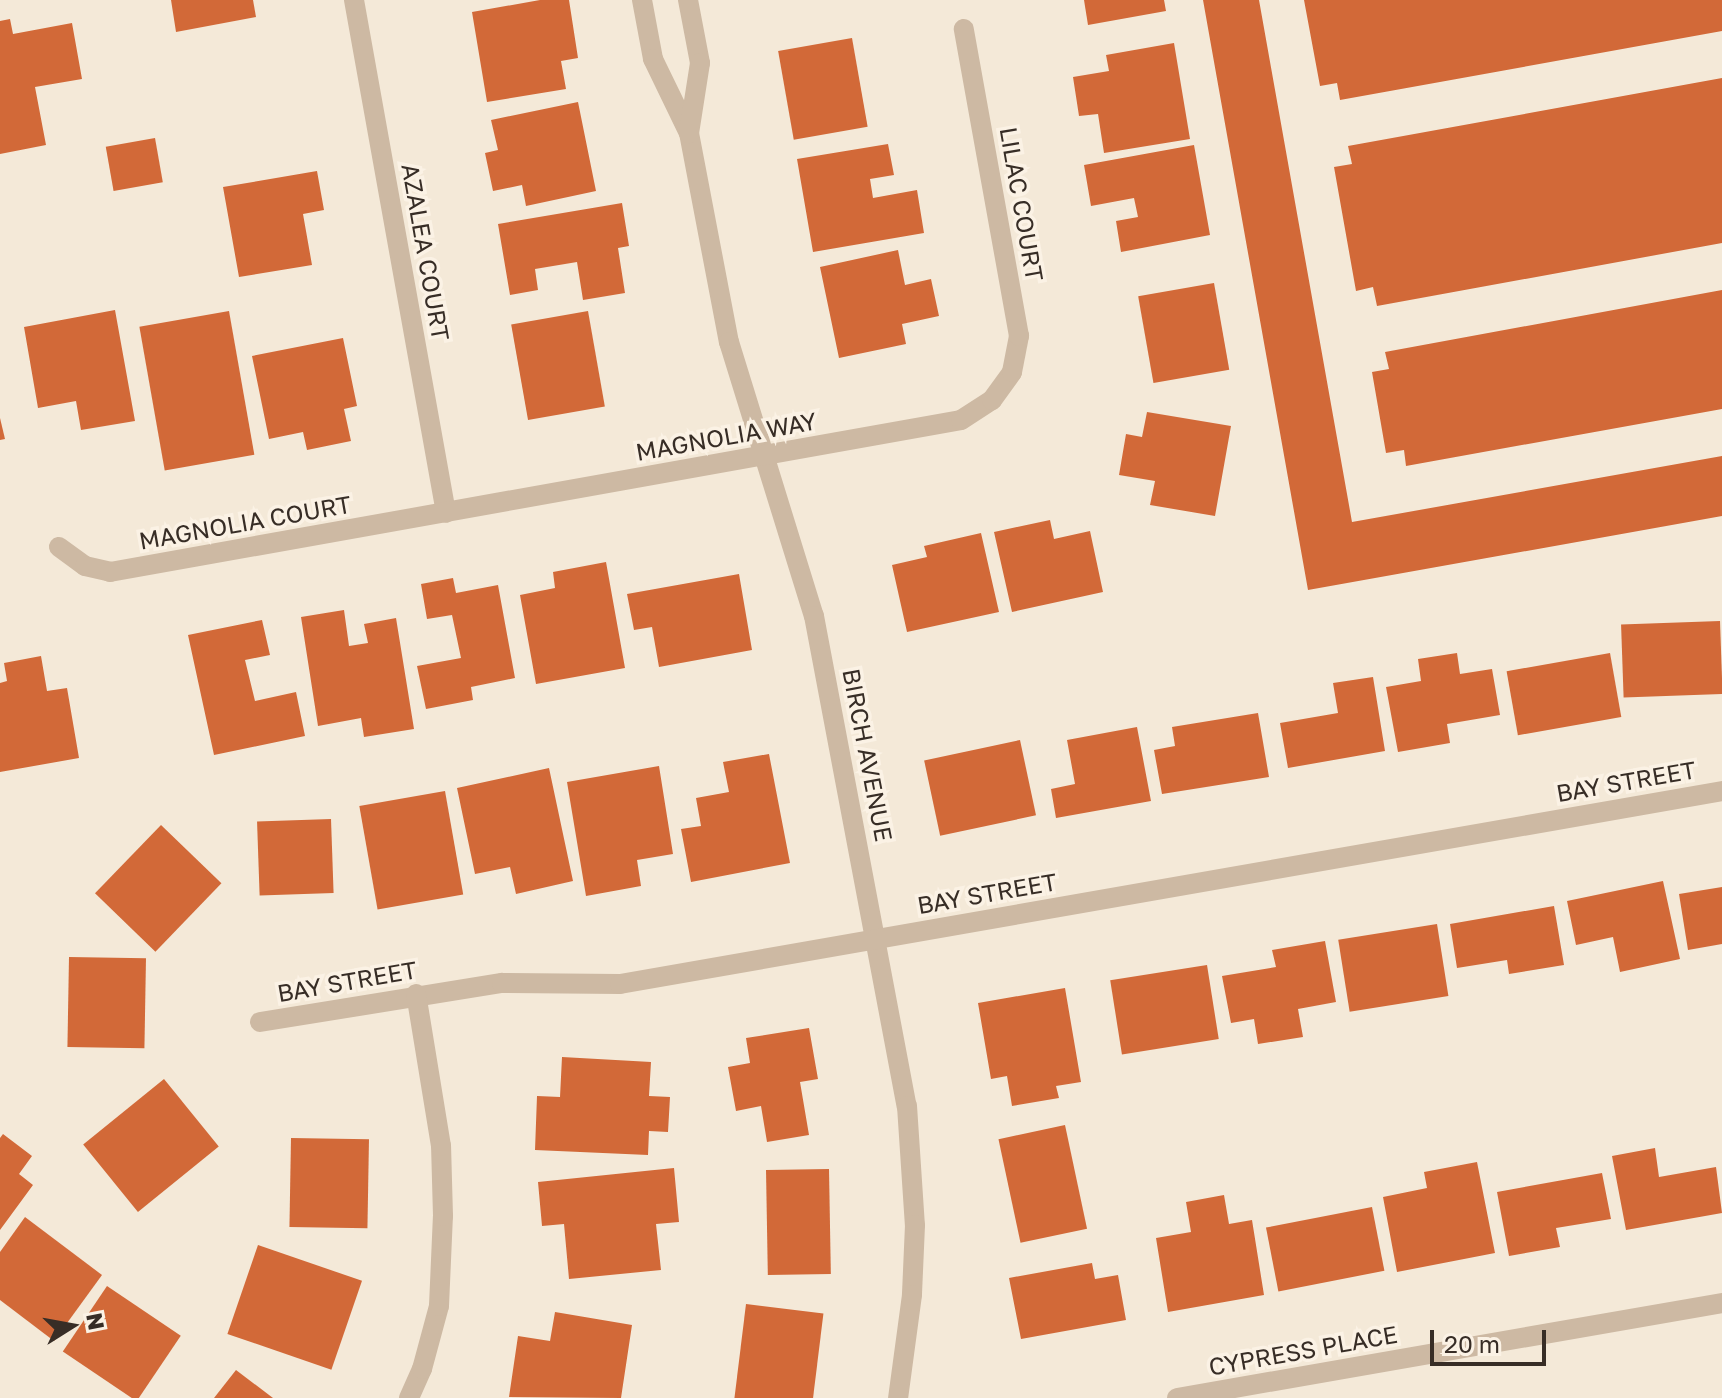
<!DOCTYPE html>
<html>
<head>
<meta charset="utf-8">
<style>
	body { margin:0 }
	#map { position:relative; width:1722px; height:1398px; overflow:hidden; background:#f4e9d8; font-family:"Golos Text",sans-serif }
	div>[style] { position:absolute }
	.building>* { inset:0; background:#d26938; transform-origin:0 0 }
	.minor>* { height:20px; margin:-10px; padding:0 10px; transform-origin:10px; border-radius:10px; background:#cdb9a3 }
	span { translate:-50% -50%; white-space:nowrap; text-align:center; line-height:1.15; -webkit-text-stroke:7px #fbf2e5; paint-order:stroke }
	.street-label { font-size:24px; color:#372d26 }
	.north { position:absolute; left:32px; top:1286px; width:80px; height:80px; -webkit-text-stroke:6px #fbf2e5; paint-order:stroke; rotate:79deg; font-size:22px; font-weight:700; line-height:32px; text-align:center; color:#372d26 }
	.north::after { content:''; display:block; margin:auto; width:28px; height:36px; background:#372d26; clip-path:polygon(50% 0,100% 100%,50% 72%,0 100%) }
	.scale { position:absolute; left:1430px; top:1330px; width:116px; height:36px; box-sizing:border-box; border:4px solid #372d26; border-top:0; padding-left:10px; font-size:24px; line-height:28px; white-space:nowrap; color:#372d26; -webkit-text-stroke:6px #fbf2e5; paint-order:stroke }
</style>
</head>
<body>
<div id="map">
	<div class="building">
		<i style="clip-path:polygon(171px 0,253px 0,256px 17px,176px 32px)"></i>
		<i style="clip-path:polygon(540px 0,569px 0,578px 58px,561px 61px,566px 89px,487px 102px,472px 12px)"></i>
		<i style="clip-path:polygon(1084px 0,1164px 0,1166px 11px,1088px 25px)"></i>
		<i style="clip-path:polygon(1203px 0,1259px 0,1352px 522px,1722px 456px,1722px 516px,1308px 590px)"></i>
		<i style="clip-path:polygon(1304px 0,1722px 0,1722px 31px,1340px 100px,1337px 83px,1320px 86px)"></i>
		<i style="clip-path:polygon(10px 19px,13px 34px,72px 23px,82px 79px,35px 87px,46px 145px,0 154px,0 21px)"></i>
		<i style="left:852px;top:38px;width:90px;height:75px;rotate:80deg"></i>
		<i style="clip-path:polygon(1174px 43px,1190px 139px,1104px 153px,1098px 114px,1079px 116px,1073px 77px,1109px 71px,1106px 55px)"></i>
		<i style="clip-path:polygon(1722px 78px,1722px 243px,1377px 306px,1373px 287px,1356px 291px,1334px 167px,1352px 164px,1348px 146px)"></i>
		<i style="clip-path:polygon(578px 102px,596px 191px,526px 206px,522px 185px,493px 191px,485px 153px,498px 150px,491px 120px)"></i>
		<i style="left:155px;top:138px;width:45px;height:50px;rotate:80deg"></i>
		<i style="clip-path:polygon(888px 144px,894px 175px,870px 179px,873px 198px,917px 190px,924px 233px,813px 252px,797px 159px)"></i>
		<i style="clip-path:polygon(1194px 145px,1210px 235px,1121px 252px,1116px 221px,1138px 217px,1134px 198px,1091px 206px,1084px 165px)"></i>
		<i style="clip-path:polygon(317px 171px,324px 210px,303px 214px,312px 265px,239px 277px,223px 187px)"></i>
		<i style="clip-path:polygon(622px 203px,629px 246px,618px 248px,625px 293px,583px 300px,577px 262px,535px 269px,538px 290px,510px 295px,498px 224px)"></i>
		<i style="clip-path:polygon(898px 250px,905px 285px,931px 279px,939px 316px,902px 324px,906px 344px,839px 358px,820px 267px)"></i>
		<i style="left:1214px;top:283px;width:88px;height:77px;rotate:80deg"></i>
		<i style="clip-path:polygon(1722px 290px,1722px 409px,1406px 466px,1404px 450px,1386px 453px,1372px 372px,1389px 369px,1385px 352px)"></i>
		<i style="clip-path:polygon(115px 310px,135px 421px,81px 430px,76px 401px,38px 408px,24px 327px)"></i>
		<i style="left:229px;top:311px;width:146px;height:91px;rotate:80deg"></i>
		<i style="left:588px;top:311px;width:97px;height:78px;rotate:80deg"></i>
		<i style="clip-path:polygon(343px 338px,357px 406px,344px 409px,351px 441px,307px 450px,303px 432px,269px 439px,252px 356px)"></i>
		<i style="clip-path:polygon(1147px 412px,1231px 426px,1215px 516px,1150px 505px,1155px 481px,1119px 475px,1126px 434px,1142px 437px)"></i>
		<i style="clip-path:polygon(0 418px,5px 439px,0 440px)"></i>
		<i style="clip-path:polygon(1050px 520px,1054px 539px,1090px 531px,1103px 592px,1012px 612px,994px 532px)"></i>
		<i style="clip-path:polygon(981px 533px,999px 612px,907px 632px,892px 565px,927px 557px,924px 546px)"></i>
		<i style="clip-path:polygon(606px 562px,625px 668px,536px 684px,520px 595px,555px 588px,553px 572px)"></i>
		<i style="clip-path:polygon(739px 574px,752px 650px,659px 667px,652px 627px,634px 630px,627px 594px)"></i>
		<i style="clip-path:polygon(453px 578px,456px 593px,498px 585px,515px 678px,471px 687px,473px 700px,426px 709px,417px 666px,461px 658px,452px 615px,427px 619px,421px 584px)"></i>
		<i style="clip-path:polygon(344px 610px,349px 646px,368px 643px,364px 624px,396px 618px,414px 729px,364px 737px,361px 718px,318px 726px,301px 617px)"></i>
		<i style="clip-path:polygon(262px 620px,270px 655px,245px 660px,255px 701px,296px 692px,305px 736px,214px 755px,188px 635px)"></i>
		<i style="left:1720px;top:621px;width:73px;height:99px;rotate:88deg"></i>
		<i style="clip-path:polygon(1457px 653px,1460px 674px,1492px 669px,1500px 715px,1447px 724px,1450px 743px,1398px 752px,1386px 687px,1421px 681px,1418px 659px)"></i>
		<i style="left:1610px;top:653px;width:65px;height:105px;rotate:80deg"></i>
		<i style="clip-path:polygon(41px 656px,47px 691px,67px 688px,79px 758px,0 772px,0 683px,7px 681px,4px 663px)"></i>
		<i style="clip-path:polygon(1373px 677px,1385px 751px,1288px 768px,1280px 723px,1338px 713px,1333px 683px)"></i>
		<i style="clip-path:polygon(1258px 713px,1269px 777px,1162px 794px,1154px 750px,1175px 746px,1172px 727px)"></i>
		<i style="clip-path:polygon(1137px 727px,1151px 801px,1056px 818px,1051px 789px,1075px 784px,1067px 740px)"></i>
		<i style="left:1020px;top:740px;width:77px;height:98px;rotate:78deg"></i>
		<i style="clip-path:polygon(769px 754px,790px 863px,691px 882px,681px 829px,701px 826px,696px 798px,729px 792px,723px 762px)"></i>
		<i style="clip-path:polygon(659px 766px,673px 854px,637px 860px,641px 886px,586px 896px,567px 782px)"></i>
		<i style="clip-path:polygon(549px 768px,573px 881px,516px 894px,510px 867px,475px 874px,457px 788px)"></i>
		<i style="left:445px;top:791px;width:105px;height:87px;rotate:80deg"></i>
		<i style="left:331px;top:819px;width:74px;height:74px;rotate:88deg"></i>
		<i style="left:161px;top:825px;width:84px;height:95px;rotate:44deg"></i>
		<i style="clip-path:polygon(1663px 881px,1680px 959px,1620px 972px,1613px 937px,1576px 945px,1567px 901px)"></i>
		<i style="clip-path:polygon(1722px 887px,1722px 944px,1688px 950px,1679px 894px)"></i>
		<i style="clip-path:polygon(1554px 906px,1564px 965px,1509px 974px,1507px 960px,1457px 968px,1450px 924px)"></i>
		<i style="left:1437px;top:924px;width:73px;height:100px;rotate:81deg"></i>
		<i style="clip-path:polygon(1325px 941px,1336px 1002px,1298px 1009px,1303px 1037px,1258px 1044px,1254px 1019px,1231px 1023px,1222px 976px,1276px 967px,1272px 950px)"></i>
		<i style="left:69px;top:957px;width:77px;height:90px;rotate:1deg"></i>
		<i style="left:1207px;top:965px;width:75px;height:98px;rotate:81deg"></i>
		<i style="clip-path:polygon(1065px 988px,1081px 1082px,1056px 1086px,1059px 1098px,1012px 1106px,1007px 1076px,991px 1079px,978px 1003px)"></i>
		<i style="clip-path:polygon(809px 1028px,818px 1079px,800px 1082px,809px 1135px,767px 1142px,761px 1106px,736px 1111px,728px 1067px,750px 1063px,746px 1038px)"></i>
		<i style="clip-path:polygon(562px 1057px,651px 1062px,649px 1096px,670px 1097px,668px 1132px,649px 1131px,648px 1155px,535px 1150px,537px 1096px,560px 1097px)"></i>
		<i style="left:164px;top:1079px;width:87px;height:104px;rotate:51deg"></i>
		<i style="left:1065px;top:1125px;width:106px;height:68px;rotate:78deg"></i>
		<i style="clip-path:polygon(3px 1134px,32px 1156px,19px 1174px,33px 1185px,0 1230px,0 1138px)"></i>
		<i style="left:291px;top:1138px;width:78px;height:89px;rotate:1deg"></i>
		<i style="clip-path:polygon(1655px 1148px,1659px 1177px,1716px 1167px,1722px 1213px,1626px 1230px,1612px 1156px)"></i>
		<i style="clip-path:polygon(1477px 1162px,1495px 1253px,1397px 1272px,1383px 1197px,1427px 1188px,1424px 1172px)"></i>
		<i style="clip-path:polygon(674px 1168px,679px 1222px,656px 1224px,661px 1270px,569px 1279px,564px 1224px,542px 1226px,538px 1182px)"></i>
		<i style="left:829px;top:1169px;width:105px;height:63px;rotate:89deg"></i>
		<i style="clip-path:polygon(1602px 1173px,1611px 1219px,1556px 1228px,1560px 1247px,1509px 1256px,1497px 1192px)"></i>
		<i style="clip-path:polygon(1224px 1195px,1229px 1224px,1252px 1220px,1264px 1295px,1168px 1312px,1156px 1238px,1191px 1232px,1186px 1202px)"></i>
		<i style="left:1372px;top:1207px;width:65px;height:108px;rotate:79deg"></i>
		<i style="clip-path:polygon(25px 1217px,102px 1275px,54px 1341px,0 1300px,0 1252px)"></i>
		<i style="left:258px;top:1245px;width:110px;height:94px;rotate:19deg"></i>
		<i style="clip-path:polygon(1092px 1263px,1095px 1279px,1118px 1275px,1126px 1320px,1021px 1339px,1009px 1278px)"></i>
		<i style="left:107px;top:1286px;width:89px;height:79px;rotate:34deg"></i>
		<i style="left:746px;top:1304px;width:78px;height:95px;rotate:7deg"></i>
		<i style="clip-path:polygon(555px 1312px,632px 1325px,621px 1398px,509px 1397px,518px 1336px,550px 1341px)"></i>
		<i style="clip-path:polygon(236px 1370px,273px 1398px,214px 1398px)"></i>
	</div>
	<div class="minor">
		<i style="left:354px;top:0;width:521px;rotate:79.83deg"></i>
		<i style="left:642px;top:0;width:60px;rotate:79.4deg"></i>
		<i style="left:653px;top:59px;width:82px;rotate:64.1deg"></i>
		<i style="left:689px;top:133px;width:213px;rotate:79.2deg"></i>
		<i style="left:729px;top:342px;width:287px;rotate:72.8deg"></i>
		<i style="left:814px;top:616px;width:499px;rotate:79.3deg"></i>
		<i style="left:907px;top:1106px;width:119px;rotate:86.2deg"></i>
		<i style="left:915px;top:1225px;width:70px;rotate:92.5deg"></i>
		<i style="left:912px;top:1295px;width:104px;rotate:97.7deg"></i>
		<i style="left:688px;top:0;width:64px;rotate:79.2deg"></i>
		<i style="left:700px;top:63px;width:71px;rotate:98.9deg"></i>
		<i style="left:59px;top:547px;width:32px;rotate:36deg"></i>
		<i style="left:85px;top:566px;width:26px;rotate:13deg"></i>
		<i style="left:110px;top:572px;width:864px;rotate:-10.13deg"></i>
		<i style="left:961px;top:420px;width:37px;rotate:-33deg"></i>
		<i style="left:992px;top:400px;width:34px;rotate:-54deg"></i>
		<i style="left:1012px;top:372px;width:37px;rotate:-79deg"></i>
		<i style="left:1019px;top:336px;width:312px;rotate:-100.2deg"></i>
		<i style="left:260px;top:1022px;width:245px;rotate:-9.2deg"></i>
		<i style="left:502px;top:983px;width:118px;rotate:0.5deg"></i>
		<i style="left:620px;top:984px;width:1119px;rotate:-9.93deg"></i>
		<i style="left:409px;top:1398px;width:32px;rotate:-66deg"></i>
		<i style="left:422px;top:1369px;width:65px;rotate:-74.9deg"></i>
		<i style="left:439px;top:1306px;width:90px;rotate:-87.5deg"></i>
		<i style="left:443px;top:1216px;width:70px;rotate:-91.6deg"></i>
		<i style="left:441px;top:1146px;width:154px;rotate:-99.3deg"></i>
		<i style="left:1177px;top:1398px;width:553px;rotate:-9.89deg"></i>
	</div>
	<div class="street-label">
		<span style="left:1022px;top:204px;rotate:80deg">LILAC COURT</span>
		<span style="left:426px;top:252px;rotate:80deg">AZALEA COURT</span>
		<span style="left:726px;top:436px;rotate:-10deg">MAGNOLIA WAY</span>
		<span style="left:245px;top:522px;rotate:-10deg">MAGNOLIA COURT</span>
		<span style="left:868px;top:755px;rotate:79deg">BIRCH AVENUE</span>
		<span style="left:1626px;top:781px;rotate:-10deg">BAY STREET</span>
		<span style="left:987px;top:893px;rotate:-10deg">BAY STREET</span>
		<span style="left:347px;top:981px;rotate:-10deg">BAY STREET</span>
		<span style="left:1303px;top:1350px;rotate:-10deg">CYPRESS PLACE</span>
	</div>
	<div class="north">N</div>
	<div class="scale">20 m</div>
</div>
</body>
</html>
